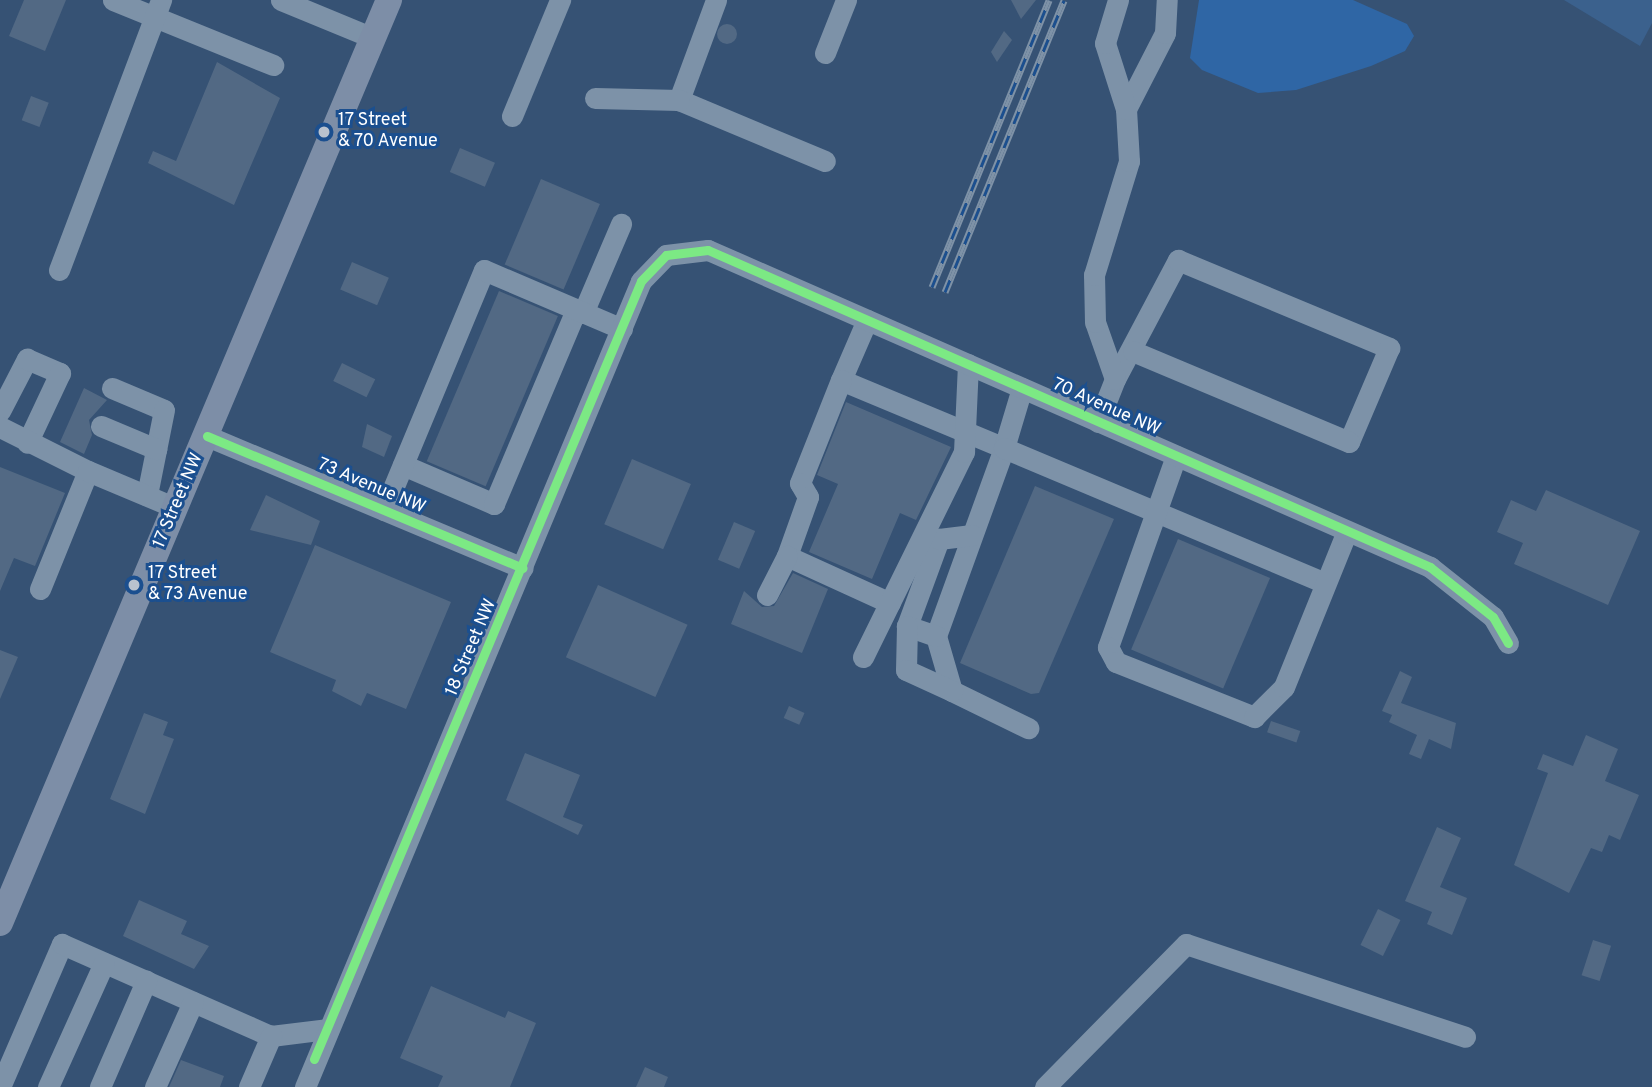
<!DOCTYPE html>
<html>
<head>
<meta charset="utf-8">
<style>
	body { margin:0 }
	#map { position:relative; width:1652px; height:1087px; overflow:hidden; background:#365274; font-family:Overpass,sans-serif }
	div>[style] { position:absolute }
	.green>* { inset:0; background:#2f66a5 }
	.water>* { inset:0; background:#3b618d }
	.building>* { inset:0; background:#526984; transform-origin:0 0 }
	.round { border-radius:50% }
	.minor>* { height:21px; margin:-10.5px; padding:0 10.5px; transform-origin:10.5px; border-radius:10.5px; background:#7d92a8 }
	.major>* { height:26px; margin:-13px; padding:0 13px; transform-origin:13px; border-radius:13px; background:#7d8ea7 }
	.rail>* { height:7px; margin-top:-3.5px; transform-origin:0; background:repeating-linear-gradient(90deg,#1b4f8f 0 13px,#7e92a7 0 26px); box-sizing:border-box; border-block:2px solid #7e92a7 }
	.cycleway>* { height:9px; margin:-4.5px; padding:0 4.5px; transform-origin:4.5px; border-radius:4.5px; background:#7ce984 }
	.dots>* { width:19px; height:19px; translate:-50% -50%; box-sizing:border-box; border:4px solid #1b4f8f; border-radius:50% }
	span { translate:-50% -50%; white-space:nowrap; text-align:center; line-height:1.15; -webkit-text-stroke:6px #1b4f8f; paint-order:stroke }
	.poi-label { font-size:18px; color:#fff }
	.left { translate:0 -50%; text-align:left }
	.street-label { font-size:18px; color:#fff }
</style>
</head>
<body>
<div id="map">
	<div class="green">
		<i style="clip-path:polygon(1199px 0,1353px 0,1407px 24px,1414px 36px,1405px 51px,1371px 66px,1296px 90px,1258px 93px,1202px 70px,1190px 58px)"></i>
	</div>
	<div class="water">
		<i style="clip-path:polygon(1564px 0,1652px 0,1652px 23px,1640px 46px)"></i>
	</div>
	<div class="building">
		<i style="clip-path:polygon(24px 0,66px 0,45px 51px,9px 36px)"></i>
		<i style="clip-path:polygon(1011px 0,1036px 0,1021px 19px)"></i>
		<i class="round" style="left:717px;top:24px;width:20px;height:20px"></i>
		<i style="clip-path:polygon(1004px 31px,1012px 40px,997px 62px,991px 52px)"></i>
		<i style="clip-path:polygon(217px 62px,280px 98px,234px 205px,148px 163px,153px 151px,176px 161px)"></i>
		<i style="left:31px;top:96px;width:19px;height:26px;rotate:21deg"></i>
		<i style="left:460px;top:148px;width:38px;height:26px;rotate:23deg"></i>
		<i style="left:541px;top:179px;width:64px;height:93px;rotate:23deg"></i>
		<i style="left:352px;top:262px;width:40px;height:30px;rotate:23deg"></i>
		<i style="left:499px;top:291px;width:64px;height:185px;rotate:23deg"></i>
		<i style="left:342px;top:363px;width:37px;height:20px;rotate:26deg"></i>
		<i style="clip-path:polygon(84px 388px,107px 400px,89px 420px,92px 435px,84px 454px,60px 442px)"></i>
		<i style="clip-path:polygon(846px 402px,951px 447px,916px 520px,900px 513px,872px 579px,809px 552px,838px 484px,817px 475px)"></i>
		<i style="clip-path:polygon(367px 424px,392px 436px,384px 457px,362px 447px)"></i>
		<i style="left:632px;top:459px;width:64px;height:71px;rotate:23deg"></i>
		<i style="clip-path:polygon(0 467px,65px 493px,35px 566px,14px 558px,0 591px)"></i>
		<i style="clip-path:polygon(1035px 486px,1114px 519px,1039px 693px,1031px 694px,960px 663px)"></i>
		<i style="clip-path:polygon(1546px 490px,1640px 531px,1608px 605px,1514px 564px,1523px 543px,1497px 532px,1511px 500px,1536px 511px)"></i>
		<i style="clip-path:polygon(266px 495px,320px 521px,311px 545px,250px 530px)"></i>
		<i style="left:734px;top:522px;width:23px;height:41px;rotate:23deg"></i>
		<i style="left:1178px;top:539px;width:100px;height:120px;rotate:23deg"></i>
		<i style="clip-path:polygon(315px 545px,451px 602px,406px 709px,367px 693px,361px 706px,332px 691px,336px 680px,270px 652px)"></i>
		<i style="clip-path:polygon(793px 573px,828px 589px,802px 653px,731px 624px,744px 591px,762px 607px,774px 606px)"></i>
		<i style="left:598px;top:585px;width:98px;height:79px;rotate:24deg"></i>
		<i style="clip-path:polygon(0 650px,18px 657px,0 699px)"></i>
		<i style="clip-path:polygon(1400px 671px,1412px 677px,1401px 703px,1456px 723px,1451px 749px,1429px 739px,1421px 759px,1409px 754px,1417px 735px,1389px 722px,1392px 715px,1382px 711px)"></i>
		<i style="left:789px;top:706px;width:17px;height:13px;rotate:24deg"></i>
		<i style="clip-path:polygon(144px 713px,168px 722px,163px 735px,174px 739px,145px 814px,110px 799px)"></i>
		<i style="left:1271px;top:721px;width:31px;height:12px;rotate:19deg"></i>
		<i style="clip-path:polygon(1586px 735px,1618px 749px,1605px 781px,1639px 795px,1620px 840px,1609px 835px,1602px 852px,1591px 848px,1569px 893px,1514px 865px,1548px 773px,1537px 769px,1543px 754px,1573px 766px)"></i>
		<i style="clip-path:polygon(525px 753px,580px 775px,563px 817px,583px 825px,578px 835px,506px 800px)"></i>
		<i style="clip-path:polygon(1437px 827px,1461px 838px,1440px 887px,1467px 898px,1452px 935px,1427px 924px,1432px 912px,1405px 901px)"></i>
		<i style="clip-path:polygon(139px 900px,187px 921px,181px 934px,209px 946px,194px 969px,123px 936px)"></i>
		<i style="left:1378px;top:909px;width:25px;height:40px;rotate:26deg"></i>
		<i style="left:1593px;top:940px;width:19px;height:37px;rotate:18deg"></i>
		<i style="clip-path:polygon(431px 986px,505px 1018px,508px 1011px,536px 1023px,510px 1087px,438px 1087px,443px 1076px,400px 1058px)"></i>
		<i style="clip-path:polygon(181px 1060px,224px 1076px,220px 1087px,169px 1087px)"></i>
		<i style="clip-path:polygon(645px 1067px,668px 1077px,664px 1087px,636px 1087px)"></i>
	</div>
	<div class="minor">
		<i style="left:113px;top:0;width:173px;rotate:22.1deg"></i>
		<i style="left:281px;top:0;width:100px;rotate:22.4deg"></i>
		<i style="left:716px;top:0;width:107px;rotate:110.3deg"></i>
		<i style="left:679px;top:100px;width:158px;rotate:22.7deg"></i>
		<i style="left:825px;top:53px;width:57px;rotate:-68.4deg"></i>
		<i style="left:595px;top:98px;width:84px;rotate:1.4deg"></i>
		<i style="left:1126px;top:109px;width:85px;rotate:-62.8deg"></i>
		<i style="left:1165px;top:33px;width:33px;rotate:-87deg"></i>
		<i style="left:512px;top:116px;width:126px;rotate:-67.5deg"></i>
		<i style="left:59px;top:270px;width:289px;rotate:-69.3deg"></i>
		<i style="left:583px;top:313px;width:97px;rotate:-66.9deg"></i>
		<i style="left:867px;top:320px;width:65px;rotate:113.4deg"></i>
		<i style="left:841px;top:380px;width:177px;rotate:22.6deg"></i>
		<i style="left:1004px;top:448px;width:200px;rotate:109.9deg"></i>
		<i style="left:936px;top:636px;width:57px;rotate:73.8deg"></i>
		<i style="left:952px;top:691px;width:85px;rotate:26deg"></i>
		<i style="left:1115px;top:379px;width:135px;rotate:-62.1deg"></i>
		<i style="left:1178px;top:260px;width:229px;rotate:22.6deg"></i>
		<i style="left:1389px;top:348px;width:102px;rotate:113.1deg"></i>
		<i style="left:1349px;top:442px;width:234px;rotate:-157.2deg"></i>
		<i style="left:841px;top:380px;width:111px;rotate:111.7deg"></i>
		<i style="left:800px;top:483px;width:16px;rotate:60deg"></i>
		<i style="left:808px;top:497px;width:63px;rotate:109.6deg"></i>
		<i style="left:787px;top:556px;width:113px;rotate:24.5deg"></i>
		<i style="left:112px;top:388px;width:56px;rotate:22.9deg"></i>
		<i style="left:164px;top:410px;width:87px;rotate:101.3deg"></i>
		<i style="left:1022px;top:388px;width:63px;rotate:106.7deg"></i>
		<i style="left:1004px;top:448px;width:348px;rotate:22.8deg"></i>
		<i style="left:0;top:411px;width:59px;rotate:-62.6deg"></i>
		<i style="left:27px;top:359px;width:36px;rotate:23deg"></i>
		<i style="left:60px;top:373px;width:77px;rotate:115.2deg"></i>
		<i style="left:1098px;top:422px;width:46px;rotate:-68.4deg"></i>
		<i style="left:1115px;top:379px;width:60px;rotate:-109.3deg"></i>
		<i style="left:1095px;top:322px;width:47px;rotate:-91.2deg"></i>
		<i style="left:1094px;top:275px;width:119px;rotate:-72.9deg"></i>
		<i style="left:1129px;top:161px;width:52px;rotate:-93.3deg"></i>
		<i style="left:1126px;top:109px;width:69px;rotate:-107.7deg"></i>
		<i style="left:1105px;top:43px;width:45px;rotate:-73.2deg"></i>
		<i style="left:101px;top:426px;width:60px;rotate:22.7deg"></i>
		<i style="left:0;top:427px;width:98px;rotate:26.6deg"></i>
		<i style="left:207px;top:436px;width:342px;rotate:22.7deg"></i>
		<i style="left:1176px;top:456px;width:203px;rotate:109.6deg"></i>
		<i style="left:1108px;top:647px;width:17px;rotate:62deg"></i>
		<i style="left:1116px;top:662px;width:149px;rotate:21.7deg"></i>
		<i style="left:1254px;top:717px;width:42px;rotate:-45deg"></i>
		<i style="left:1284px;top:687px;width:168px;rotate:-68deg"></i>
		<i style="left:403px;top:465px;width:99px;rotate:23.2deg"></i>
		<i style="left:494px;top:504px;width:211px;rotate:-67.1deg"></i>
		<i style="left:384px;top:510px;width:260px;rotate:-67.4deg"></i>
		<i style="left:484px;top:270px;width:150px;rotate:23.1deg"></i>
		<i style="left:40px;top:589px;width:127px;rotate:-67.9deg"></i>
		<i style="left:88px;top:471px;width:95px;rotate:22.8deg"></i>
		<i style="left:767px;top:595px;width:44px;rotate:-62.9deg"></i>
		<i style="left:907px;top:626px;width:93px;rotate:-69.8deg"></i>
		<i style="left:939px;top:539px;width:33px;rotate:-7deg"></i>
		<i style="left:936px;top:636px;width:31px;rotate:-161deg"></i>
		<i style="left:907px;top:626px;width:44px;rotate:91.3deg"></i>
		<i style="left:906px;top:670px;width:51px;rotate:24.5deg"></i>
		<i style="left:863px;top:657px;width:229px;rotate:-63.8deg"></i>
		<i style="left:964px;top:452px;width:88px;rotate:-87.4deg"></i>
		<i style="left:0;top:1087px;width:156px;rotate:-66.6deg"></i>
		<i style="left:62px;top:944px;width:228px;rotate:23.8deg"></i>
		<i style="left:271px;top:1036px;width:56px;rotate:-7.1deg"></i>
		<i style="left:48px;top:1087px;width:136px;rotate:-65.7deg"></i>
		<i style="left:100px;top:1087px;width:116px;rotate:-66.5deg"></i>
		<i style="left:155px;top:1087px;width:93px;rotate:-65.9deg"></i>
		<i style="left:249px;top:1087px;width:56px;rotate:-66.7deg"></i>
		<i style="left:305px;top:1087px;width:873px;rotate:-67.37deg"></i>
		<i style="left:641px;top:281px;width:36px;rotate:-46deg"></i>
		<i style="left:666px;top:255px;width:42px;rotate:-6.8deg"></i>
		<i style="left:708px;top:250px;width:789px;rotate:23.7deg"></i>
		<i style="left:1430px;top:567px;width:80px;rotate:38.4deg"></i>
		<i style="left:1493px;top:617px;width:30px;rotate:60deg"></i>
		<i style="left:1045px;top:1087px;width:201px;rotate:-45.4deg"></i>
		<i style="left:1186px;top:944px;width:294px;rotate:18.4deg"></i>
	</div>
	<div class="major">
		<i style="left:0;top:923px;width:1002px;rotate:-67.15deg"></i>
	</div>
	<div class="rail">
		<i style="left:932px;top:287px;width:310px;rotate:-67.8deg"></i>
		<i style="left:945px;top:292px;width:315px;rotate:-67.8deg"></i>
	</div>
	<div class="cycleway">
		<i style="left:207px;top:436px;width:342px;rotate:22.7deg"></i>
		<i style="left:314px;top:1059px;width:844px;rotate:-67.2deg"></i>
		<i style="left:641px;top:281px;width:36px;rotate:-46deg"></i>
		<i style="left:666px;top:255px;width:42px;rotate:-6.8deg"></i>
		<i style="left:708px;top:250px;width:789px;rotate:23.7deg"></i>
		<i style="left:1430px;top:567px;width:80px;rotate:38.4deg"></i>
		<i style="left:1493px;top:617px;width:30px;rotate:60deg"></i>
	</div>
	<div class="dots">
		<i style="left:324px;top:132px;background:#b9c2ce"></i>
		<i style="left:134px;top:585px;background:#b9c2ce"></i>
	</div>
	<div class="poi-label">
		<span class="left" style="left:338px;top:132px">17 Street<br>&amp; 70 Avenue</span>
		<span class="left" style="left:148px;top:585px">17 Street<br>&amp; 73 Avenue</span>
	</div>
	<div class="street-label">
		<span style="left:1106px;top:408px;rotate:24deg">70 Avenue NW</span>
		<span style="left:371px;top:487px;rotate:23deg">73 Avenue NW</span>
		<span style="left:179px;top:501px;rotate:-67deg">17 Street NW</span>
		<span style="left:472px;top:648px;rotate:-67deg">18 Street NW</span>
	</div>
</div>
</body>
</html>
